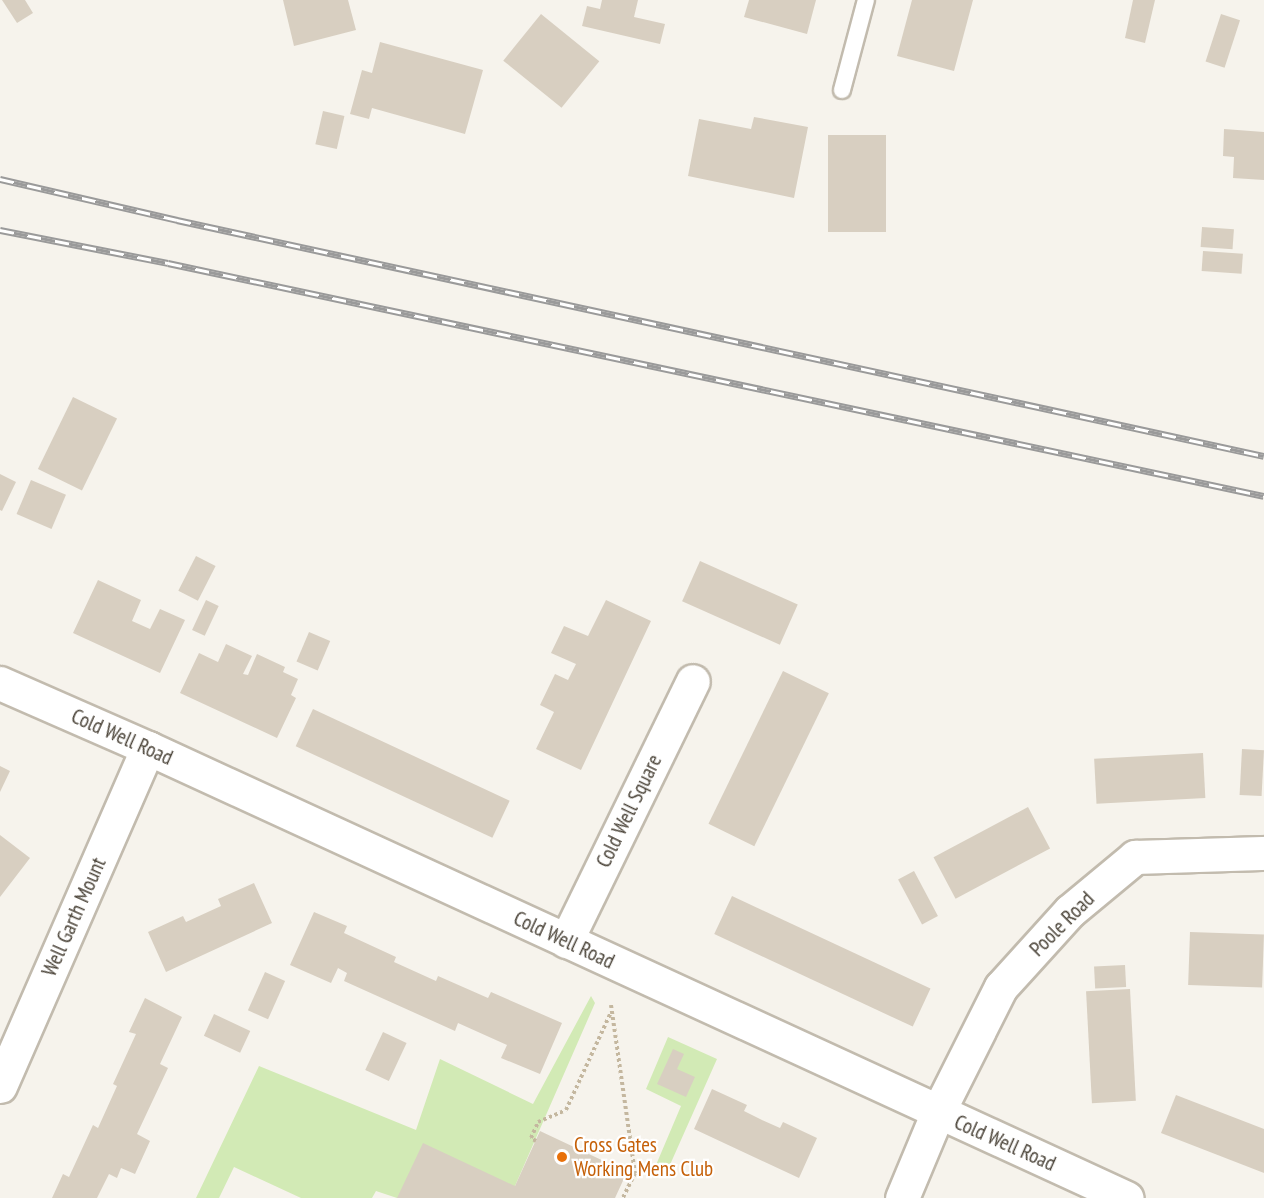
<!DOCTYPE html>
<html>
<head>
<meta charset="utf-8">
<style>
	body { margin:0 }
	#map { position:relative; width:1264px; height:1198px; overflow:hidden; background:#f6f3ec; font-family:"PT Sans Narrow",sans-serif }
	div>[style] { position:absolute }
	.green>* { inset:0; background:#d2eab5 }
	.building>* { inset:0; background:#d8cfc1; transform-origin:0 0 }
	.path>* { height:4px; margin-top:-2px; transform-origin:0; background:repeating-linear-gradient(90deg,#c4b79f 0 3px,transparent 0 6px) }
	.roads { filter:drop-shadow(2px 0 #c2bbae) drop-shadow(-2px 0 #c2bbae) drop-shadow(0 2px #c2bbae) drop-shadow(0 -2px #c2bbae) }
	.service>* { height:16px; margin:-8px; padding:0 8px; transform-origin:8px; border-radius:8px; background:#fff }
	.minor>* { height:33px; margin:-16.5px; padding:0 16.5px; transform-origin:16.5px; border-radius:16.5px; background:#fff }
	.rail>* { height:7px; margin-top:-3.5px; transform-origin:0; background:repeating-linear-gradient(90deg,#fff 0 14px,#9a9a9a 0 28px); box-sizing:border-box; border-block:2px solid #9a9a9a }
	.dots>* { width:16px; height:16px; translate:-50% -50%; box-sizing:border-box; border:3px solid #fff; border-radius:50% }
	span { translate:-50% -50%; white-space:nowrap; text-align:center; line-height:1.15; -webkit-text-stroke:4.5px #fff; paint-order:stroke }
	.street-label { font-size:21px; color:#4b4439 }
	.food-label { font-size:21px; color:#c56008 }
	.left { translate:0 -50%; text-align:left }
</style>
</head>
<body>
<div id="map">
	<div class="green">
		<i style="clip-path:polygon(591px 996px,595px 1003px,515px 1186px,397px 1198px,376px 1191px,372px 1198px,301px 1198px,234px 1167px,219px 1198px,196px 1198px,259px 1066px,416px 1130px,440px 1059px,533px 1104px)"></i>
		<i style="clip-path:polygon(668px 1037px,717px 1059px,665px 1176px,653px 1172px,681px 1106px,646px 1089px)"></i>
	</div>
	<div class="building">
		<i style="clip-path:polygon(2px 0,25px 0,33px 13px,17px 23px)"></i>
		<i style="clip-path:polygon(283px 0,348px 0,356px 30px,294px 46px)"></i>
		<i style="clip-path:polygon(602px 0,638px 0,634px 17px,665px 24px,660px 44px,582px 26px,587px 6px,600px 9px)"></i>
		<i style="clip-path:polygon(749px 0,816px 0,807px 34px,744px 17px)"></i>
		<i style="clip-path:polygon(912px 0,973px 0,954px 71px,897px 56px)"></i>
		<i style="clip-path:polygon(1133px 0,1155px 0,1145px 43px,1125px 38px)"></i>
		<i style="left:541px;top:14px;width:75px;height:60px;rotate:39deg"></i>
		<i style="left:1221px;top:14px;width:20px;height:50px;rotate:18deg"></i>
		<i style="clip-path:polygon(380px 42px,483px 70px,465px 134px,372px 108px,369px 119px,350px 114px,362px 70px,372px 73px)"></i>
		<i style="left:323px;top:111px;width:22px;height:34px;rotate:13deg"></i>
		<i style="clip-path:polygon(754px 117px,808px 127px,794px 198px,688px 176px,699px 119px,751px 129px)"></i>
		<i style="clip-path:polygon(1224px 129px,1264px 132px,1264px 180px,1233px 178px,1234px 157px,1223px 156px)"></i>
		<i style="left:828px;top:135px;width:58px;height:97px"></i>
		<i style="left:1202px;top:227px;width:32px;height:20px;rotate:4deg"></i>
		<i style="left:1203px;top:251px;width:40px;height:20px;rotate:4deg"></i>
		<i style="left:73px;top:397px;width:49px;height:80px;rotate:26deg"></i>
		<i style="clip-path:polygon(0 474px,16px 482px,2px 511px,0 510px)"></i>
		<i style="left:31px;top:480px;width:38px;height:37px;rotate:23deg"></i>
		<i style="left:196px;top:556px;width:22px;height:39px;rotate:27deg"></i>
		<i style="left:700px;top:561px;width:107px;height:44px;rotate:24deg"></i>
		<i style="clip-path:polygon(98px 580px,141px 600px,132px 621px,150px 629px,160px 609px,185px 620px,160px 673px,73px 633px)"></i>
		<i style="left:206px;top:600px;width:14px;height:33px;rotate:25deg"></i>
		<i style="clip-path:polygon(606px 600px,651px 621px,581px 770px,536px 749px,554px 712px,540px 705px,555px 674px,568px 680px,576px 664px,551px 653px,564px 626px,588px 636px)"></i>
		<i style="left:309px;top:632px;width:23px;height:32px;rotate:23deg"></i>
		<i style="clip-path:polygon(226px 644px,252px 656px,243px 674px,248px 675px,257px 654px,285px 667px,283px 672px,298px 679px,291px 695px,296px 698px,277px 738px,180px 693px,199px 653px,218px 662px)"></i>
		<i style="left:783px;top:671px;width:51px;height:170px;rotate:26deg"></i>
		<i style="left:313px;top:709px;width:217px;height:41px;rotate:25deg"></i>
		<i style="left:1242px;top:749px;width:22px;height:46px;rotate:3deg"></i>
		<i style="left:1203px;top:753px;width:45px;height:109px;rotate:87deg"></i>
		<i style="clip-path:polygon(0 766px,10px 771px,0 792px)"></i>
		<i style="left:1028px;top:807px;width:47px;height:107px;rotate:62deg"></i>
		<i style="clip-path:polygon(0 835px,30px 858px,0 897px)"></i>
		<i style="left:914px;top:871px;width:51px;height:18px;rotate:62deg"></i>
		<i style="clip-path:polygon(254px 883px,272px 923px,166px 972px,148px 932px,183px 916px,186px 922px,221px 906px,218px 899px)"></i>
		<i style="left:732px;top:896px;width:219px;height:42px;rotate:25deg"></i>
		<i style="clip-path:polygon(314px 912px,347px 926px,344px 933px,396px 957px,394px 962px,436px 981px,438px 976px,488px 998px,491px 992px,562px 1023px,540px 1074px,501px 1058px,507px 1045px,458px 1023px,455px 1031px,344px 981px,347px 973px,338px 968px,331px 983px,290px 965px)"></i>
		<i style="left:1190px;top:932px;width:74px;height:53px;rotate:2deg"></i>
		<i style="left:1125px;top:965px;width:22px;height:31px;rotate:87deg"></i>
		<i style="left:265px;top:972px;width:22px;height:42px;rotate:24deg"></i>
		<i style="left:1130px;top:989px;width:112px;height:44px;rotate:87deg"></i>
		<i style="clip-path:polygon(145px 998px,182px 1017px,160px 1064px,168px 1068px,137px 1134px,150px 1141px,135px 1174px,121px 1168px,117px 1178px,109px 1174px,97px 1198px,52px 1198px,63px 1174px,69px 1177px,93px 1125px,98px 1128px,117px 1086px,113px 1084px,136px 1034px,129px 1032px)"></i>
		<i style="left:214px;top:1014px;width:40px;height:24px;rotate:25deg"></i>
		<i style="left:383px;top:1032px;width:26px;height:42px;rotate:25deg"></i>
		<i style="clip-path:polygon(673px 1049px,684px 1054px,677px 1069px,695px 1077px,686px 1097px,657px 1084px)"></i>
		<i style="clip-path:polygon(712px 1089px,747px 1105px,744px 1111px,762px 1120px,780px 1128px,783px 1122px,817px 1138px,799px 1178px,694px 1129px)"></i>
		<i style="clip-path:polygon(1176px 1095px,1264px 1129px,1264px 1173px,1161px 1133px)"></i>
		<i style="clip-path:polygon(540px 1131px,627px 1172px,615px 1198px,397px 1198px,423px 1143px,515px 1186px)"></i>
	</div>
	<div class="path">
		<i style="left:611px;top:1005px;width:170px;rotate:81.9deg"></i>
		<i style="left:635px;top:1173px;width:28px;rotate:116deg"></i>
		<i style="left:536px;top:1141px;width:6px;rotate:-149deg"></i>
		<i style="left:531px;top:1138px;width:17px;rotate:-66deg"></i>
		<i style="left:538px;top:1122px;width:30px;rotate:-23deg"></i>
		<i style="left:566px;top:1110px;width:108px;rotate:-65.3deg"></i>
	</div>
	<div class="roads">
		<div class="service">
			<i style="left:842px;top:90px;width:93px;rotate:-75.1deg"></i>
		</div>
		<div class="minor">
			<i style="left:0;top:683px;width:162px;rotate:23.7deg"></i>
			<i style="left:148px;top:748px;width:1077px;rotate:24.69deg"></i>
			<i style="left:566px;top:941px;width:289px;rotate:-64deg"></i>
			<i style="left:0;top:1086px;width:369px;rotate:-66.4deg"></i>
			<i style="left:902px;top:1198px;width:93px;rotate:-67.3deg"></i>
			<i style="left:938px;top:1112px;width:140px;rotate:-63.3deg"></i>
			<i style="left:1001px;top:987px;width:103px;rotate:-47.8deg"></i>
			<i style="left:1070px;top:911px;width:85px;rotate:-39.7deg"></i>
			<i style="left:1135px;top:857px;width:129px;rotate:-1.8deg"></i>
		</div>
	</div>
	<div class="rail">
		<i style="left:0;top:179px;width:182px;rotate:13deg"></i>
		<i style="left:177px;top:220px;width:1112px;rotate:12.25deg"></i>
		<i style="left:0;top:230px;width:171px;rotate:11.1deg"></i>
		<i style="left:168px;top:263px;width:1120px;rotate:12deg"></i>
	</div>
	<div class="dots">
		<i style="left:562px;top:1157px;background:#e8710a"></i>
	</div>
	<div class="street-label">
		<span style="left:122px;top:737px;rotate:24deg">Cold Well Road</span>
		<span style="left:629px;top:811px;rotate:-64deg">Cold Well Square</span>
		<span style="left:74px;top:917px;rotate:-66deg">Well Garth Mount</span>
		<span style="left:1062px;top:924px;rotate:-45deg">Poole Road</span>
		<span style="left:564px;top:940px;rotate:25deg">Cold Well Road</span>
		<span style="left:1005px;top:1143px;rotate:24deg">Cold Well Road</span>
	</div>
	<div class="food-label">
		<span class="left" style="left:574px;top:1157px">Cross Gates<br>Working Mens Club</span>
	</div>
</div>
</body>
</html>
